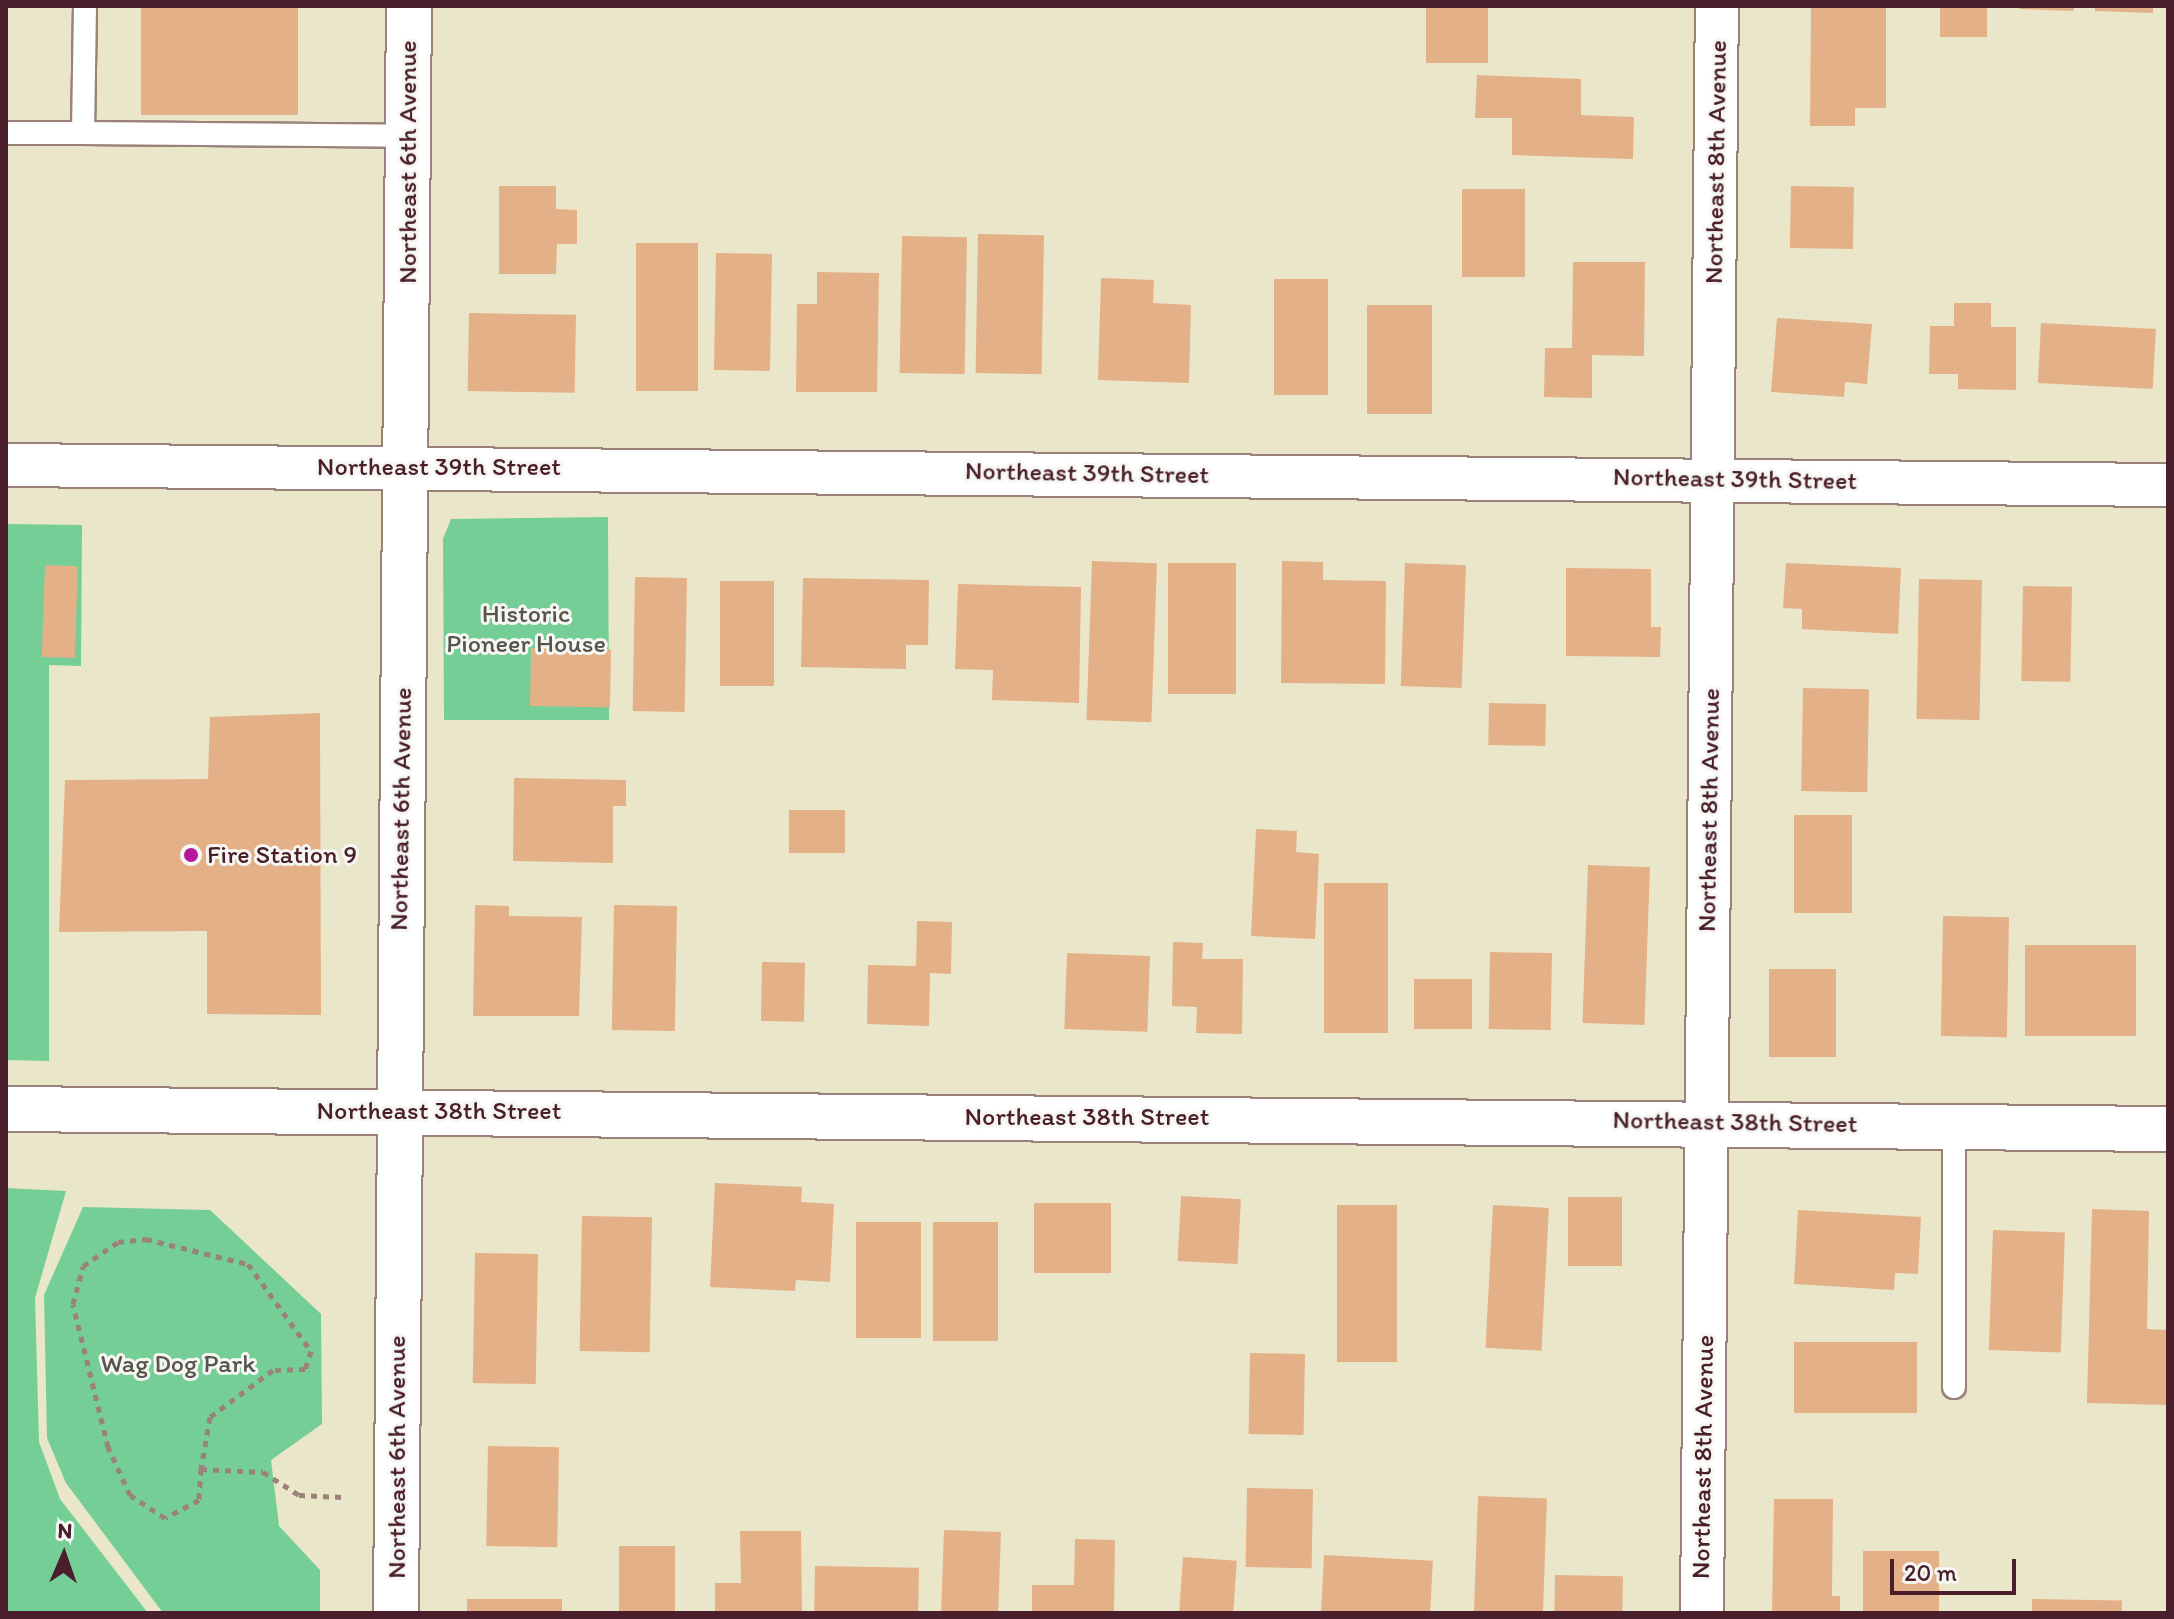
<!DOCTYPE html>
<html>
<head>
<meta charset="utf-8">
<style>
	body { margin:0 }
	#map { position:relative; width:2174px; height:1619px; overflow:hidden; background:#eae6ca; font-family:Itim,sans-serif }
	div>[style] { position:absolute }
	.green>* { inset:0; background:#74ce95 }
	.building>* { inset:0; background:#e4b088; transform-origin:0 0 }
	.path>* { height:5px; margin-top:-2.5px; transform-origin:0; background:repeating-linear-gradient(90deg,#9a827a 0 6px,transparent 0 12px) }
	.roads { filter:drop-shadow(2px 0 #9a827a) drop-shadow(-2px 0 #9a827a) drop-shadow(0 2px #9a827a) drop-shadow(0 -2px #9a827a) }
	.service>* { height:22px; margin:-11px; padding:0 11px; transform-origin:11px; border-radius:11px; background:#fff }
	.minor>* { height:42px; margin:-21px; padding:0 21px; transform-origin:21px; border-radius:21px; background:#fff }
	.tertiary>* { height:44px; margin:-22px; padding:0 22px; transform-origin:22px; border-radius:22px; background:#fff }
	.dots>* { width:22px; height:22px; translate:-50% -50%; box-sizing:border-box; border:4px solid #f6f6f2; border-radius:50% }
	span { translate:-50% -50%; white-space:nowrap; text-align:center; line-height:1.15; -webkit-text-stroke:6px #f6f6f2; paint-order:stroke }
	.street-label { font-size:26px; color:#4a1f2b }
	.park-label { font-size:26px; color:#57544b }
	.poi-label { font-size:26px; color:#4a1f2b }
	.left { translate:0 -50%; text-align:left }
	.frame { position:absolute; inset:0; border:8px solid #4a1f2b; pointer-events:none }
	.north { position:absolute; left:24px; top:1515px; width:80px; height:80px; -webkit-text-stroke:6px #f6f6f2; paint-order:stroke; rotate:2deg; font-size:22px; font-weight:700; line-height:32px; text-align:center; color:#4a1f2b }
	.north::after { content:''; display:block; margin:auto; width:28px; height:36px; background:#4a1f2b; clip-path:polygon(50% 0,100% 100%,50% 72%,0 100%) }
	.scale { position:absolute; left:1890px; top:1559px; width:126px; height:36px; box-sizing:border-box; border:4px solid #4a1f2b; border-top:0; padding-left:10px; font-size:24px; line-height:28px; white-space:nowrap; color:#4a1f2b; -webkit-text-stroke:6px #f6f6f2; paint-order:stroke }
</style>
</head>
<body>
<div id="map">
	<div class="green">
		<i style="clip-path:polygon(608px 517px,609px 720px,444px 720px,443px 539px,451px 519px)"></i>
		<i style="clip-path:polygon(6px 524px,82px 525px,81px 666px,49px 665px,49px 1061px,6px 1060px)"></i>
		<i style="clip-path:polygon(6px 1188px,66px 1191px,35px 1298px,39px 1442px,60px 1499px,148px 1613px,6px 1613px)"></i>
		<i style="clip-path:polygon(83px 1207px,210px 1210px,321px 1314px,322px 1424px,271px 1460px,279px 1526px,320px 1570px,320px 1613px,163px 1613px,66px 1483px,47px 1438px,44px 1295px)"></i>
	</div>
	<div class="building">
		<i style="left:141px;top:6px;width:157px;height:109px"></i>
		<i style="left:1426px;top:6px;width:62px;height:57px"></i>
		<i style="clip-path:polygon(1811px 6px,1886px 6px,1886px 108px,1855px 108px,1855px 126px,1810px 126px)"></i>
		<i style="left:1940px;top:6px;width:47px;height:31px"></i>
		<i style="clip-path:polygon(2019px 6px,2074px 6px,2074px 11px,2019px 9px)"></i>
		<i style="clip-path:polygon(2095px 6px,2153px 6px,2153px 13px,2095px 11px)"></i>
		<i style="clip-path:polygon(1477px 75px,1581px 79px,1581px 115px,1634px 117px,1633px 159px,1512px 155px,1512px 118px,1475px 118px)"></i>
		<i style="clip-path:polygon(499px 186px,556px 186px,556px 209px,577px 210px,577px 244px,557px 244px,556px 274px,499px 274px)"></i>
		<i style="left:1791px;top:186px;width:63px;height:62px;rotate:1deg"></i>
		<i style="left:1462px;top:189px;width:63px;height:88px"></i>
		<i style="left:978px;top:234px;width:66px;height:139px;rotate:1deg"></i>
		<i style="left:902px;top:236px;width:65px;height:137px;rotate:1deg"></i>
		<i style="left:636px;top:243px;width:62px;height:148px"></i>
		<i style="left:716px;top:253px;width:56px;height:117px;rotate:1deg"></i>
		<i style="clip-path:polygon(1573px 262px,1645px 262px,1644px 356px,1592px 355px,1592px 398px,1544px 397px,1545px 348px,1572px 348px)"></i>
		<i style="clip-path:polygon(817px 272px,879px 273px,877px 392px,796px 392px,797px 304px,817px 304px)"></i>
		<i style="clip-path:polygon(1101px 278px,1154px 280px,1153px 303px,1191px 305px,1189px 383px,1098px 380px)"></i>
		<i style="left:1328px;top:279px;width:116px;height:54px;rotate:90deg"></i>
		<i style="clip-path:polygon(1954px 303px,1991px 303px,1991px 327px,2016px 327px,2016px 390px,1958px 389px,1958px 374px,1929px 374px,1930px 326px,1954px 326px)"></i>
		<i style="left:1367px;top:305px;width:65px;height:109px"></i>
		<i style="left:469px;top:313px;width:107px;height:78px;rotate:1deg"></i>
		<i style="clip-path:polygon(1777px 318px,1872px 324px,1867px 384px,1845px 382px,1844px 397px,1771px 392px)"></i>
		<i style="left:2041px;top:323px;width:115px;height:60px;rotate:3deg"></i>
		<i style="left:1092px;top:561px;width:65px;height:159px;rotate:2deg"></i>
		<i style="clip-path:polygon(1282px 561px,1323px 562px,1323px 580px,1386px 581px,1385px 684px,1281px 683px)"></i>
		<i style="left:1168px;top:563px;width:68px;height:131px"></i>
		<i style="left:1405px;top:563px;width:61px;height:123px;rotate:2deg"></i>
		<i style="clip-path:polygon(1786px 563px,1901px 568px,1898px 634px,1802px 629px,1802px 609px,1783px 608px)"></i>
		<i style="left:45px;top:565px;width:33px;height:92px;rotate:2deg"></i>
		<i style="clip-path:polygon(1566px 568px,1651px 569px,1651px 627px,1661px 627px,1660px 657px,1566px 656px)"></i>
		<i style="left:635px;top:577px;width:52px;height:134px;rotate:1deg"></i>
		<i style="clip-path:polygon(803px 578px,929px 580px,928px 645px,906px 645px,906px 669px,801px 667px)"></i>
		<i style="left:1919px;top:579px;width:63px;height:140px;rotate:1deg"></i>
		<i style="left:774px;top:581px;width:105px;height:54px;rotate:90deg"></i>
		<i style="clip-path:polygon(958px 584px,1081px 587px,1079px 703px,992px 700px,993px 670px,955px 669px)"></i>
		<i style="left:2023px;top:586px;width:49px;height:95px;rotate:1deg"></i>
		<i style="left:531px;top:648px;width:80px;height:58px;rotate:1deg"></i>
		<i style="left:1803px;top:688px;width:66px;height:103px;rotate:1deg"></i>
		<i style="left:1489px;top:703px;width:57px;height:42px;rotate:1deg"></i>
		<i style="clip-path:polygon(320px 713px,321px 1015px,207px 1014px,207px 931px,59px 932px,65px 780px,208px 779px,210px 717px)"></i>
		<i style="clip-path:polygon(514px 778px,626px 780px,626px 806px,613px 806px,613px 863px,513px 861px)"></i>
		<i style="left:789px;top:810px;width:56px;height:43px"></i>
		<i style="left:1794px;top:815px;width:58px;height:98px"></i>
		<i style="clip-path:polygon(1256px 829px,1297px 831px,1296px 852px,1319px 854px,1315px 939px,1251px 936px)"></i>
		<i style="left:1588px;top:865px;width:62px;height:158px;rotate:2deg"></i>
		<i style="left:1324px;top:883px;width:64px;height:150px"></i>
		<i style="clip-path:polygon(475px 905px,509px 906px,509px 916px,582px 917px,579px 1016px,473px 1016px)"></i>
		<i style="left:614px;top:905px;width:63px;height:125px;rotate:1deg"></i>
		<i style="left:1943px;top:916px;width:66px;height:120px;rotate:1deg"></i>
		<i style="clip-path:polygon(917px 921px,952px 922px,951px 974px,930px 973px,929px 1026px,867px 1024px,868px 965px,916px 966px)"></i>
		<i style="clip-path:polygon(1173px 942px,1203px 943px,1202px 959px,1243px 959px,1242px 1034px,1196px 1033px,1197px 1007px,1172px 1006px)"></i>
		<i style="left:2025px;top:945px;width:111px;height:91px"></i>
		<i style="left:1490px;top:952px;width:62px;height:77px;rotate:1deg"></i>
		<i style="left:1067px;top:953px;width:83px;height:76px;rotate:2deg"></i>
		<i style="left:762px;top:962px;width:43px;height:59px;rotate:1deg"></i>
		<i style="left:1769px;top:969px;width:67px;height:88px"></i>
		<i style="left:1472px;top:979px;width:50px;height:58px;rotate:90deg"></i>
		<i style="clip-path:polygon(715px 1183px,802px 1187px,801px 1202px,834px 1204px,830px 1282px,796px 1280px,795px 1291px,710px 1287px)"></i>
		<i style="left:1181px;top:1196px;width:60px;height:65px;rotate:3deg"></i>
		<i style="left:1568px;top:1197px;width:54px;height:69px"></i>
		<i style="left:1034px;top:1203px;width:77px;height:70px"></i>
		<i style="left:1337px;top:1205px;width:60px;height:157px"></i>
		<i style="left:1493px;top:1205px;width:56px;height:143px;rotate:3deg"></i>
		<i style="clip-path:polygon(2092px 1209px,2149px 1211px,2147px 1329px,2168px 1330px,2168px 1405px,2087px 1403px)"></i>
		<i style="clip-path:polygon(1798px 1210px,1921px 1217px,1918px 1274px,1895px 1273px,1894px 1290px,1794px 1284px)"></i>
		<i style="left:582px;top:1216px;width:70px;height:135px;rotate:1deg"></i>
		<i style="left:856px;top:1222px;width:65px;height:116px"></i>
		<i style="left:933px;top:1222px;width:65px;height:119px"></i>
		<i style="left:1993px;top:1230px;width:72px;height:120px;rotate:2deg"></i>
		<i style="left:475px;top:1253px;width:63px;height:130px;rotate:1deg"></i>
		<i style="left:1794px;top:1342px;width:123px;height:71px"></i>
		<i style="left:1250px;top:1353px;width:55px;height:81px;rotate:1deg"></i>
		<i style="left:488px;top:1446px;width:71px;height:100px;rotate:1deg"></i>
		<i style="left:1247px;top:1488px;width:66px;height:79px;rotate:1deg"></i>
		<i style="left:1478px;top:1496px;width:69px;height:117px;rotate:2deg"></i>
		<i style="clip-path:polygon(1774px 1499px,1833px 1499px,1832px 1596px,1840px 1596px,1840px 1613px,1772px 1613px)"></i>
		<i style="left:944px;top:1530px;width:57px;height:83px;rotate:2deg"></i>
		<i style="clip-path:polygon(740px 1531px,801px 1531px,802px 1613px,715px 1613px,715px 1583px,741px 1583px)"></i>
		<i style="clip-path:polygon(1075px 1539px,1115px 1540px,1114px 1613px,1032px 1613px,1032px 1585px,1074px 1585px)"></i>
		<i style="left:619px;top:1546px;width:56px;height:67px"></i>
		<i style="left:1863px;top:1551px;width:76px;height:62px"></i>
		<i style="left:1324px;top:1555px;width:109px;height:58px;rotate:3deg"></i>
		<i style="left:1183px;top:1557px;width:54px;height:56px;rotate:4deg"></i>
		<i style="left:815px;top:1566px;width:104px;height:47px;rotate:1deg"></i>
		<i style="left:1555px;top:1575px;width:68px;height:38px;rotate:1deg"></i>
		<i style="left:467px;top:1599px;width:95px;height:14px"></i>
		<i style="left:2032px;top:1599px;width:90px;height:14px;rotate:1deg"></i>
	</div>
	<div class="path">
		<i style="left:201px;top:1469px;width:31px;rotate:94deg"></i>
		<i style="left:199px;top:1500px;width:38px;rotate:152deg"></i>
		<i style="left:165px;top:1518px;width:42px;rotate:-146.7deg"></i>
		<i style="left:130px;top:1495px;width:53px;rotate:-114.6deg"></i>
		<i style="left:108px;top:1447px;width:147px;rotate:-103.8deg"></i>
		<i style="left:73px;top:1304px;width:39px;rotate:-75deg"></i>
		<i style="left:83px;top:1266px;width:42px;rotate:-34.4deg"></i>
		<i style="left:118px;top:1242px;width:28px;rotate:-6deg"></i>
		<i style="left:146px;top:1239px;width:105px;rotate:13.8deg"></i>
		<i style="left:248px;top:1264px;width:107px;rotate:54.1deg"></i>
		<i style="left:311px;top:1351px;width:19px;rotate:108deg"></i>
		<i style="left:305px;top:1369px;width:32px;rotate:178deg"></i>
		<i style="left:273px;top:1370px;width:79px;rotate:143.3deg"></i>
		<i style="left:210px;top:1417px;width:53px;rotate:99.8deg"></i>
		<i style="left:201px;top:1469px;width:62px;rotate:2.8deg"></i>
		<i style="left:263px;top:1472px;width:43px;rotate:32.6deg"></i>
		<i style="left:299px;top:1495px;width:43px;rotate:2.7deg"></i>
	</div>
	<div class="roads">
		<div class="service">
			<i style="left:85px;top:6px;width:127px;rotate:90.9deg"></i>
			<i style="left:83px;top:133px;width:325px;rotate:0.5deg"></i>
			<i style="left:6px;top:133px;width:77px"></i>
			<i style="left:1954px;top:1387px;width:261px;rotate:-90deg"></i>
		</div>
		<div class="minor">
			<i style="left:6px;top:465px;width:2162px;rotate:0.53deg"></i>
			<i style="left:1702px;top:1613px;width:1607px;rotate:-89.47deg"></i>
		</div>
		<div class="tertiary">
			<i style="left:6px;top:1109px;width:2162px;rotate:0.53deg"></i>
			<i style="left:396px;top:1613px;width:1607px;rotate:-89.54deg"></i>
		</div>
	</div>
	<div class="dots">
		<i style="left:191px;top:855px;background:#b5179e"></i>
	</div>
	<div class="street-label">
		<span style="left:408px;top:162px;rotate:-90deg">Northeast 6th Avenue</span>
		<span style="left:1716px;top:162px;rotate:-89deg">Northeast 8th Avenue</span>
		<span style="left:439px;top:467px">Northeast 39th Street</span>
		<span style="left:1087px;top:473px;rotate:1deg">Northeast 39th Street</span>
		<span style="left:1735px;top:479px;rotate:1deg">Northeast 39th Street</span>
		<span style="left:401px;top:809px;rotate:-89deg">Northeast 6th Avenue</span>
		<span style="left:1709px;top:810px;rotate:-89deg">Northeast 8th Avenue</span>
		<span style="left:439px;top:1111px">Northeast 38th Street</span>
		<span style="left:1087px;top:1117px">Northeast 38th Street</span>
		<span style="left:1735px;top:1122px;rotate:1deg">Northeast 38th Street</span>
		<span style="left:397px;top:1457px;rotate:-90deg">Northeast 6th Avenue</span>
		<span style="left:1703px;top:1457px;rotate:-89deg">Northeast 8th Avenue</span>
	</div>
	<div class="park-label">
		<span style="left:526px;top:629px">Historic<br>Pioneer House</span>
		<span style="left:178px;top:1364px">Wag Dog Park</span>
	</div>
	<div class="poi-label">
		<span class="left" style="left:207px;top:855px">Fire Station 9</span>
	</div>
	<div class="frame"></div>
	<div class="north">N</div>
	<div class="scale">20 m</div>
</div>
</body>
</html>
